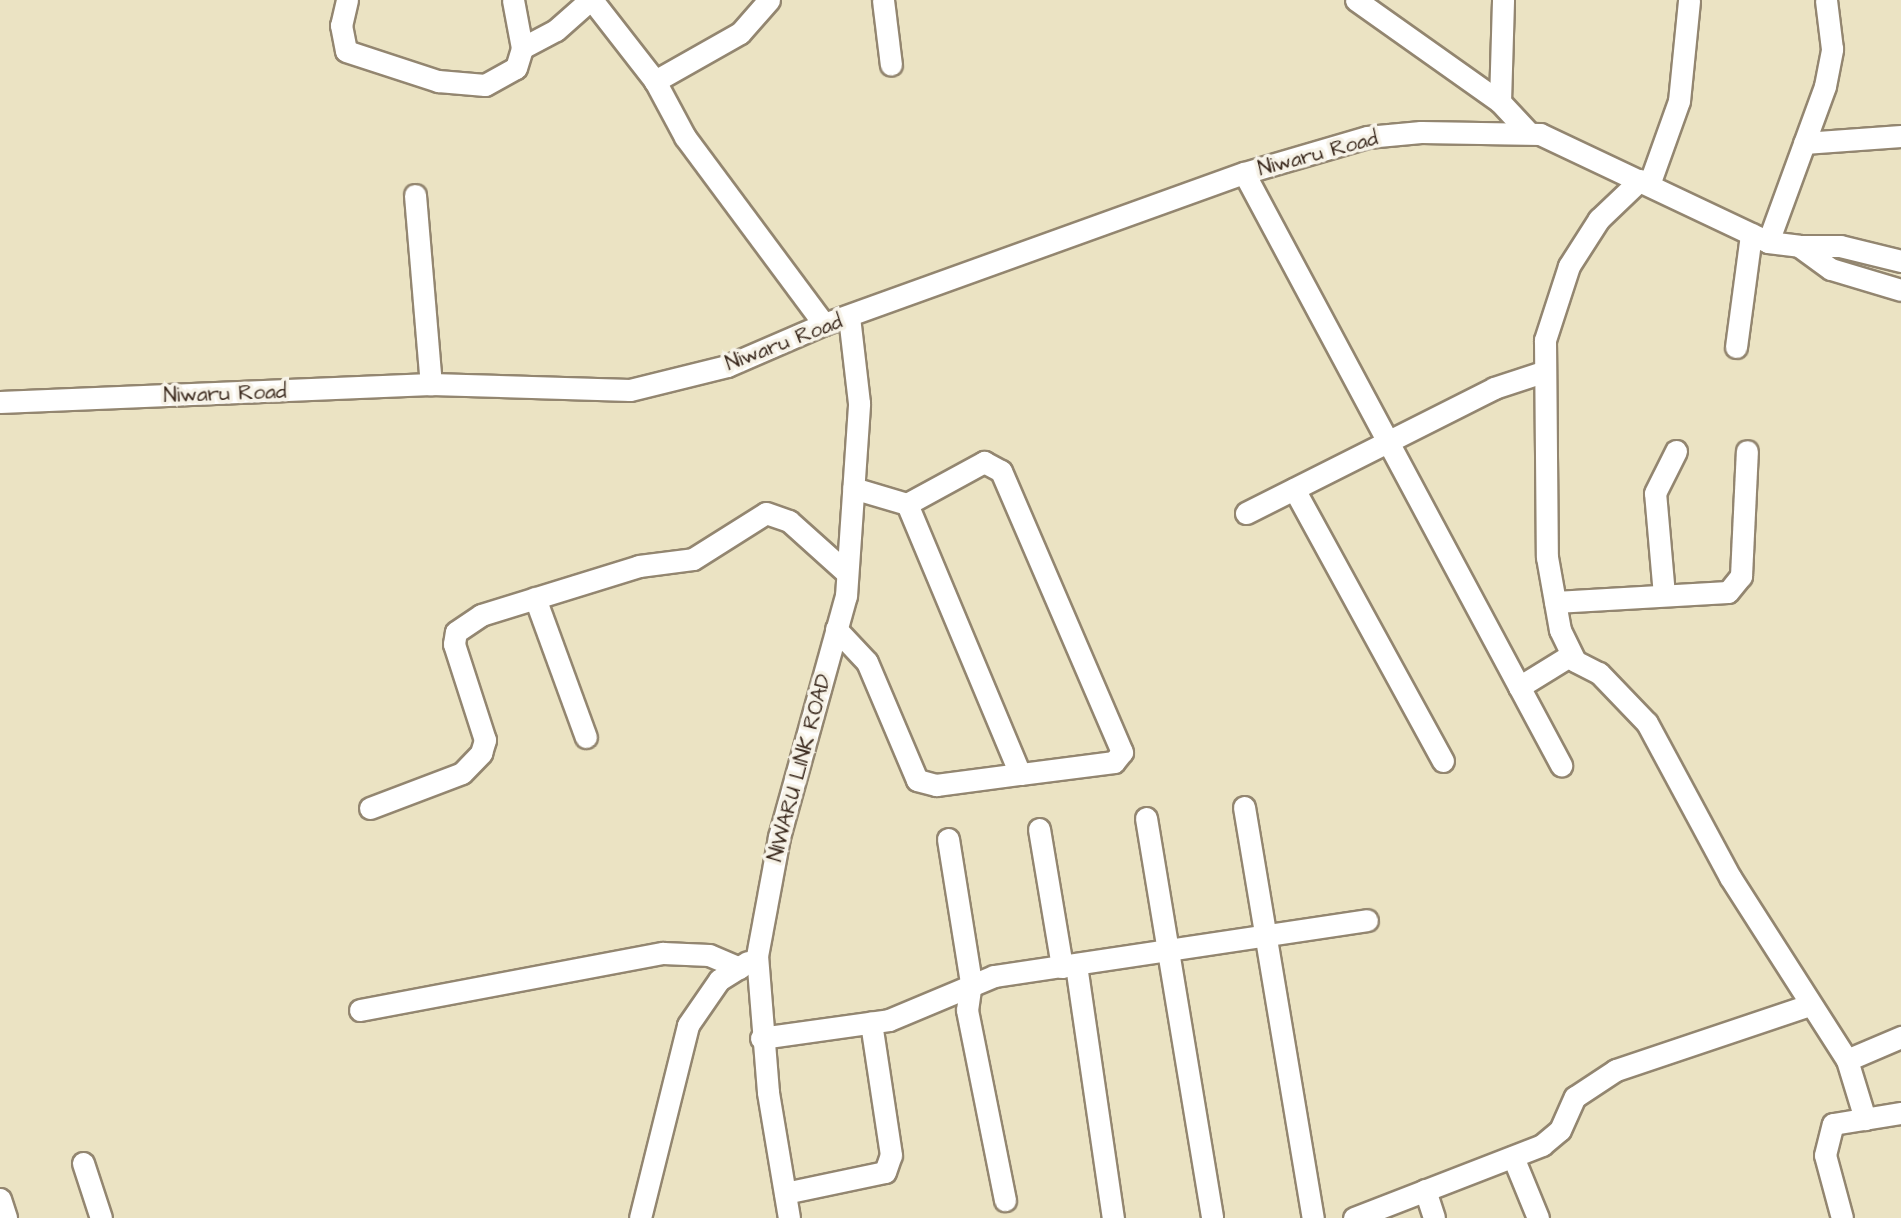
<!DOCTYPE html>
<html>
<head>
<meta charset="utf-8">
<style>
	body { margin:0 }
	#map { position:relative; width:1901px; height:1218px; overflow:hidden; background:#ebe3c3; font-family:"Architects Daughter",sans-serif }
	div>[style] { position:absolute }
	.roads { filter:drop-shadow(2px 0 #938670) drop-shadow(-2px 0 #938670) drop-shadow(0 2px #938670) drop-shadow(0 -2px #938670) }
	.minor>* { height:21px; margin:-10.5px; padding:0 10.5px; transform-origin:10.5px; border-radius:10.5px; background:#fff }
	span { translate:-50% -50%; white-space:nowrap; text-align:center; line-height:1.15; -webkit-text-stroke:7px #f7f3e8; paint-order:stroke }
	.street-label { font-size:21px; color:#3b2a1e }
</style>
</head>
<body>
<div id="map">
	<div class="roads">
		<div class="minor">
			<i style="left:347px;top:0;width:26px;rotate:103deg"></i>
			<i style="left:341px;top:25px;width:26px;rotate:79deg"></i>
			<i style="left:346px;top:51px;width:97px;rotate:18.1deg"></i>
			<i style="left:438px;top:81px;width:47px;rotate:4.9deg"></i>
			<i style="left:485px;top:85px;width:35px;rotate:-29deg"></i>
			<i style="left:516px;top:68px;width:21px;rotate:-73deg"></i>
			<i style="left:522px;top:48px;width:38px;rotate:-28deg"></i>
			<i style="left:556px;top:30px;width:45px;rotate:-41.4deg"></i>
			<i style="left:513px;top:0;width:49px;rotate:79.4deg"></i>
			<i style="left:592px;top:0;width:103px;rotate:52.1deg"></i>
			<i style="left:769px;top:0;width:44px;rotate:131.3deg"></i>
			<i style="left:740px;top:33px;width:98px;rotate:150.5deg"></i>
			<i style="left:655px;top:81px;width:64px;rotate:61.8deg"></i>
			<i style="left:685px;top:137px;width:233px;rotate:53.4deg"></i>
			<i style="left:883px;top:0;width:65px;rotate:83deg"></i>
			<i style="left:1356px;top:0;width:176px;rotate:35.3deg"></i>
			<i style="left:1500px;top:102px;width:40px;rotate:47deg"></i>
			<i style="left:1500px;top:102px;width:102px;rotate:-88.3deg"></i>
			<i style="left:1804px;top:143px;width:97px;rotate:-4.1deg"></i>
			<i style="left:1244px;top:173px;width:672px;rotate:61.83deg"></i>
			<i style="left:1640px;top:180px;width:57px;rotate:136.4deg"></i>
			<i style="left:1599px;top:219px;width:56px;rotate:122.6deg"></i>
			<i style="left:1569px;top:266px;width:78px;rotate:108deg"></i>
			<i style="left:1545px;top:340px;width:217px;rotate:89.5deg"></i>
			<i style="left:1547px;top:557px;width:74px;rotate:79.9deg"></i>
			<i style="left:1560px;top:630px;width:34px;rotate:64deg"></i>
			<i style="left:1575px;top:661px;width:27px;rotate:27deg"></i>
			<i style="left:1599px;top:673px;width:69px;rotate:46.2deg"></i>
			<i style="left:1647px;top:723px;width:175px;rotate:61.7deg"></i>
			<i style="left:1730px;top:877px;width:217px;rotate:57.4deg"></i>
			<i style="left:1847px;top:1060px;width:59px;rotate:-23.1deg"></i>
			<i style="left:1650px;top:182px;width:86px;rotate:-70.3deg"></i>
			<i style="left:1679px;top:101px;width:101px;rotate:-84.3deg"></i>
			<i style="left:415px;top:195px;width:190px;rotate:85.2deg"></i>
			<i style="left:1768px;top:242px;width:166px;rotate:-69.9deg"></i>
			<i style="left:1825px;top:86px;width:38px;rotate:-79deg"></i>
			<i style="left:1832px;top:49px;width:49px;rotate:-97deg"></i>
			<i style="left:1799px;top:246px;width:41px"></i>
			<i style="left:1840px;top:246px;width:63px;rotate:13.8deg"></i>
			<i style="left:1736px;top:347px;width:114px;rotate:-82.4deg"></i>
			<i style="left:0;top:402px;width:431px;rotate:-2.4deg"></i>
			<i style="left:431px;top:384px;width:199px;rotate:1.7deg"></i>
			<i style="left:630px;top:390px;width:100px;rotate:-13.9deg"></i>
			<i style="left:727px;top:366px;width:106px;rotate:-23.4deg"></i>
			<i style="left:824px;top:324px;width:446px;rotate:-19.8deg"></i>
			<i style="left:1244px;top:173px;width:128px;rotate:-16.3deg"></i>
			<i style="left:1367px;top:137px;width:54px;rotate:-5.3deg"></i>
			<i style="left:1421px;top:132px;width:119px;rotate:1deg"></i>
			<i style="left:1540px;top:134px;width:252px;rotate:25.3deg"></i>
			<i style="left:1768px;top:242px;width:31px;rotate:7deg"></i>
			<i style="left:1799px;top:246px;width:39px;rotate:36deg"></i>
			<i style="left:1831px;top:269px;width:73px;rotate:16.7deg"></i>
			<i style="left:1294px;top:489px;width:310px;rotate:61.3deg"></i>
			<i style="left:907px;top:504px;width:88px;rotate:-28.6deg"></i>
			<i style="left:984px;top:462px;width:19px;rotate:28deg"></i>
			<i style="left:1001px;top:471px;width:306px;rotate:66.7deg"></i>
			<i style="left:1122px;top:752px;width:13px;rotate:129deg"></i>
			<i style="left:1114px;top:762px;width:95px;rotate:172.7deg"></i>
			<i style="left:1246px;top:513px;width:278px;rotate:-26.7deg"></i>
			<i style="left:1494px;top:388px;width:48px;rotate:-18.1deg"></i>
			<i style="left:1664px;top:595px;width:102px;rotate:-95deg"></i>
			<i style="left:1655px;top:493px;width:47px;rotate:-63.4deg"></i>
			<i style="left:535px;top:598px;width:148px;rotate:69.9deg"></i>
			<i style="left:1555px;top:602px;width:173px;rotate:-3.3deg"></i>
			<i style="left:1728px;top:592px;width:21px;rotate:-51deg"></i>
			<i style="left:1741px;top:576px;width:125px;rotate:-87.3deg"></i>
			<i style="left:836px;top:629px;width:45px;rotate:46.8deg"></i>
			<i style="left:867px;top:662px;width:128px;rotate:67deg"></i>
			<i style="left:917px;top:780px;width:20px;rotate:15deg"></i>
			<i style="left:936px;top:785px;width:85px;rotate:-7.5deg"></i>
			<i style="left:1020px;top:774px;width:293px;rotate:-112.7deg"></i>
			<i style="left:907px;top:504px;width:56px;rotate:-163.5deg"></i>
			<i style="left:1519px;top:687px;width:61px;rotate:-31.6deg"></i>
			<i style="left:1244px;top:807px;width:417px;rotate:80.5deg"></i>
			<i style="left:370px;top:808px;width:98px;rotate:-20.8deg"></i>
			<i style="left:462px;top:773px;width:28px;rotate:-46deg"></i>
			<i style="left:481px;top:753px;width:14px;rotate:-73deg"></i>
			<i style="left:485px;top:740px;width:101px;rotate:-107.9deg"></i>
			<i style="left:454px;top:644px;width:12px;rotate:-81deg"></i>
			<i style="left:456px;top:632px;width:30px;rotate:-34deg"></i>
			<i style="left:481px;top:615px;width:165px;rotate:-17.2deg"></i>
			<i style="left:639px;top:566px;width:54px;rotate:-7.4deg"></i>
			<i style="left:693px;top:559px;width:86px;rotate:-32.2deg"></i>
			<i style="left:766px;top:513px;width:24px;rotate:19deg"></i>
			<i style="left:789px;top:521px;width:78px;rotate:41.9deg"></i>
			<i style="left:1146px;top:818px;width:405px;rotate:80.6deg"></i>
			<i style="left:1039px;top:829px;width:140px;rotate:80.5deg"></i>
			<i style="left:948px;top:839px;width:145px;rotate:80.9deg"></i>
			<i style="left:971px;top:982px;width:28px;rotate:98deg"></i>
			<i style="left:967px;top:1010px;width:194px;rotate:78.7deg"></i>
			<i style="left:1076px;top:965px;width:256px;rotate:81.7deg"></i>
			<i style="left:360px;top:1010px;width:308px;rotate:-10.7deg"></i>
			<i style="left:663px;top:953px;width:46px;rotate:2.5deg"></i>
			<i style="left:709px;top:955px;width:33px;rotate:23deg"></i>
			<i style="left:761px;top:1038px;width:129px;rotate:-8deg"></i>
			<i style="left:889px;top:1020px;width:114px;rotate:-22.7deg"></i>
			<i style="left:994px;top:976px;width:377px;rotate:-8.5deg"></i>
			<i style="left:1847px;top:1060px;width:62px;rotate:73deg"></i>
			<i style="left:1513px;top:1157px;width:66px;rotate:67.7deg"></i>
			<i style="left:83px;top:1163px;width:58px;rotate:71.9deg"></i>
			<i style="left:1425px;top:1190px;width:29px;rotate:72deg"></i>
			<i style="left:785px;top:1193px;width:102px;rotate:-11.9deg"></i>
			<i style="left:885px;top:1172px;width:18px;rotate:-71deg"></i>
			<i style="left:891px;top:1155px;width:134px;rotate:-98.6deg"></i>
			<i style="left:0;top:1199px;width:20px;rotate:72deg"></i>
			<i style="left:640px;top:1218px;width:199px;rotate:-76deg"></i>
			<i style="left:688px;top:1025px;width:55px;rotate:-55.4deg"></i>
			<i style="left:719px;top:980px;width:34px;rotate:-32deg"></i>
			<i style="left:789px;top:1218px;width:128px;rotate:-99.5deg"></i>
			<i style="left:768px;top:1092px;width:136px;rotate:-94.6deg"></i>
			<i style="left:757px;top:956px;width:121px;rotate:-79.5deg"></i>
			<i style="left:779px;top:837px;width:250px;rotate:-74.5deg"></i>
			<i style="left:846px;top:596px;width:193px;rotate:-86.1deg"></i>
			<i style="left:859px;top:403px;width:87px;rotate:-96.6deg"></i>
			<i style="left:1354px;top:1218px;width:202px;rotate:-21.2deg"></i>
			<i style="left:1542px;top:1145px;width:23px;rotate:-40deg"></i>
			<i style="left:1560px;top:1130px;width:36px;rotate:-66deg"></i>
			<i style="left:1575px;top:1097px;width:49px;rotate:-33.4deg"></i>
			<i style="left:1616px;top:1070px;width:204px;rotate:-18.6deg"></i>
			<i style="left:1842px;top:1218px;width:65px;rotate:-105.1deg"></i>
			<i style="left:1825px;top:1155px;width:32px;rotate:-76deg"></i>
			<i style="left:1833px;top:1124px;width:69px;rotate:-9.2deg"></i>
		</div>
	</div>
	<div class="street-label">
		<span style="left:1318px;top:154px;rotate:-15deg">Niwaru Road</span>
		<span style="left:784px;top:343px;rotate:-21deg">Niwaru Road</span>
		<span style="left:225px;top:394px;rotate:-2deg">Niwaru Road</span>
		<span style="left:800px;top:768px;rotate:-75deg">NIWARU LINK ROAD</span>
	</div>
</div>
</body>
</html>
